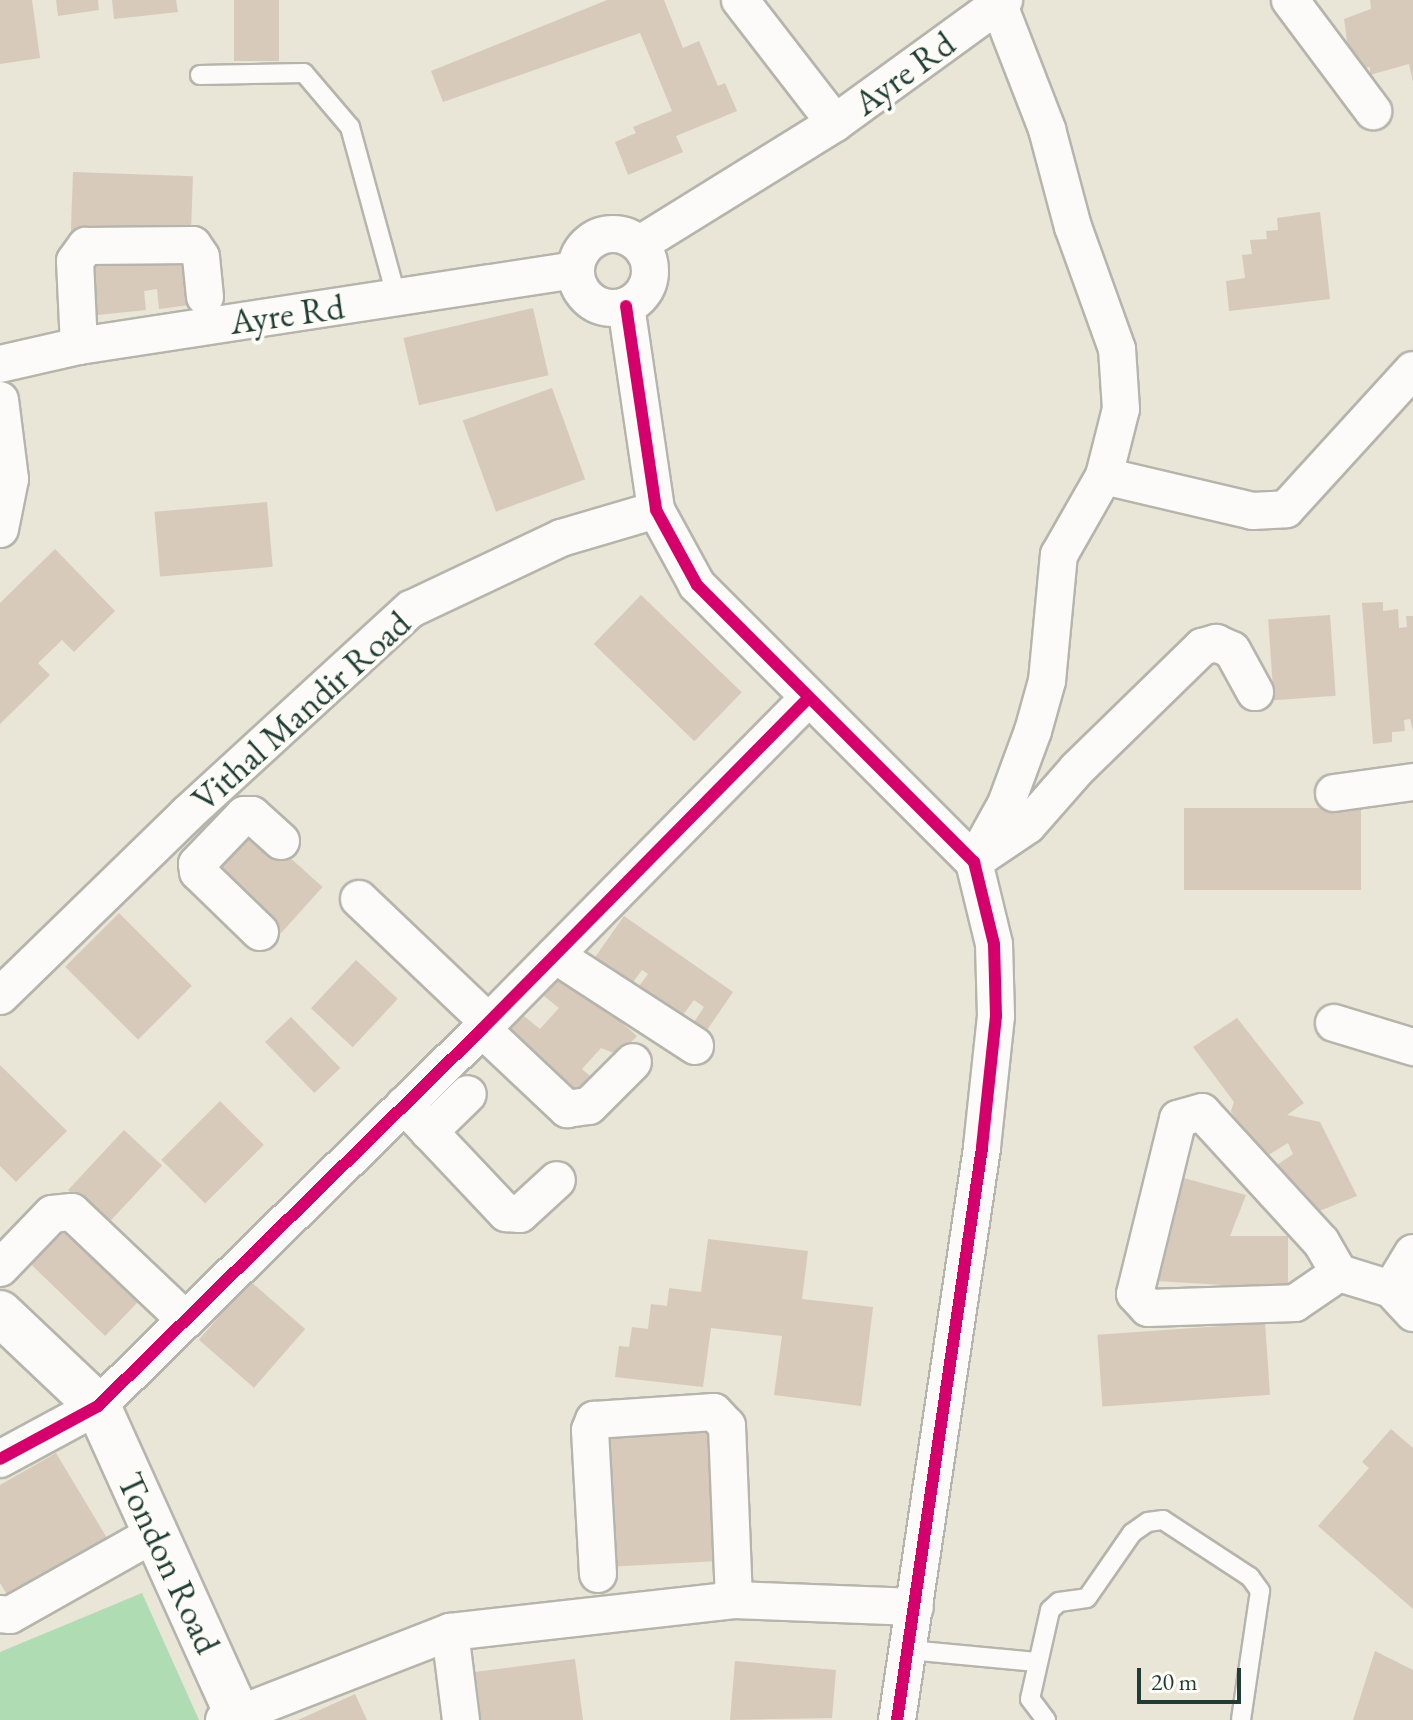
<!DOCTYPE html>
<html>
<head>
<meta charset="utf-8">
<style>
	body { margin:0 }
	#map { position:relative; width:1413px; height:1720px; overflow:hidden; background:#e9e5d7; font-family:"EB Garamond",serif }
	div>[style] { position:absolute }
	.green>* { inset:0; background:#b0dcb4 }
	.building>* { inset:0; background:#d7caba; transform-origin:0 0 }
	.roads { filter:drop-shadow(2px 0 #b5b5ac) drop-shadow(-2px 0 #b5b5ac) drop-shadow(0 2px #b5b5ac) drop-shadow(0 -2px #b5b5ac) }
	.service>* { height:18px; margin:-9px; padding:0 9px; transform-origin:9px; border-radius:9px; background:#fcfbf9 }
	.minor>* { height:36px; margin:-18px; padding:0 18px; transform-origin:18px; border-radius:18px; background:#fcfbf9 }
	.minor>.ring { margin:-18px; padding:0; box-sizing:content-box; background:none; border:36px solid #fcfbf9; border-radius:50% }
	.tertiary>* { height:44px; margin:-22px; padding:0 22px; transform-origin:22px; border-radius:22px; background:#fcfbf9 }
	.cycleway>* { height:12px; margin:-6px; padding:0 6px; transform-origin:6px; border-radius:6px; background:#d6006c }
	span { translate:-50% -50%; white-space:nowrap; text-align:center; line-height:1.15; -webkit-text-stroke:8px #fdfcf7; paint-order:stroke }
	.street-label { font-size:36px; color:#1f3d34 }
	.scale { position:absolute; left:1137px; top:1668px; width:104px; height:36px; box-sizing:border-box; border:4px solid #1f3d34; border-top:0; padding-left:10px; font-size:24px; line-height:28px; white-space:nowrap; color:#1f3d34; -webkit-text-stroke:6px #fdfcf7; paint-order:stroke }
</style>
</head>
<body>
<div id="map">
	<div class="green">
		<i style="clip-path:polygon(142px 1593px,199px 1720px,0 1720px,0 1652px)"></i>
	</div>
	<div class="building">
		<i style="clip-path:polygon(0 0,32px 0,40px 58px,0 64px)"></i>
		<i style="clip-path:polygon(56px 0,98px 0,99px 10px,58px 16px)"></i>
		<i style="clip-path:polygon(112px 0,176px 0,178px 12px,114px 19px)"></i>
		<i style="left:234px;top:0;width:45px;height:61px"></i>
		<i style="clip-path:polygon(607px 0,664px 0,683px 48px,699px 41px,718px 86px,725px 83px,737px 111px,676px 136px,683px 152px,628px 175px,615px 142px,636px 133px,633px 127px,672px 111px,640px 33px,443px 102px,431px 71px)"></i>
		<i style="clip-path:polygon(1370px 0,1413px 0,1413px 82px,1409px 64px,1370px 75px,1370px 67px,1351px 70px,1344px 19px,1371px 9px)"></i>
		<i style="left:73px;top:172px;width:120px;height:62px;rotate:2deg"></i>
		<i style="clip-path:polygon(1320px 212px,1330px 299px,1229px 311px,1226px 281px,1245px 278px,1242px 255px,1252px 254px,1250px 240px,1267px 239px,1266px 231px,1278px 230px,1277px 218px)"></i>
		<i style="clip-path:polygon(87px 253px,190px 254px,197px 304px,159px 309px,157px 289px,144px 291px,146px 310px,88px 316px)"></i>
		<i style="left:533px;top:308px;width:69px;height:133px;rotate:77deg"></i>
		<i style="left:552px;top:388px;width:97px;height:95px;rotate:70deg"></i>
		<i style="left:267px;top:502px;width:65px;height:113px;rotate:85deg"></i>
		<i style="clip-path:polygon(55px 549px,115px 611px,74px 652px,62px 640px,38px 663px,50px 675px,0 724px,0 603px)"></i>
		<i style="left:641px;top:595px;width:140px;height:68px;rotate:44deg"></i>
		<i style="clip-path:polygon(1383px 602px,1383px 611px,1398px 609px,1399px 628px,1407px 627px,1406px 616px,1413px 616px,1413px 731px,1410px 719px,1404px 720px,1405px 731px,1392px 732px,1392px 742px,1373px 744px,1362px 603px)"></i>
		<i style="left:1330px;top:615px;width:81px;height:62px;rotate:86deg"></i>
		<i style="left:1184px;top:808px;width:177px;height:82px"></i>
		<i style="left:246px;top:818px;width:103px;height:63px;rotate:42deg"></i>
		<i style="left:119px;top:913px;width:103px;height:76px;rotate:45deg"></i>
		<i style="clip-path:polygon(624px 916px,733px 992px,703px 1036px,690px 1028px,704px 1007px,694px 1000px,674px 1027px,637px 989px,648px 974px,642px 970px,624px 994px,591px 963px)"></i>
		<i style="left:356px;top:960px;width:57px;height:66px;rotate:43deg"></i>
		<i style="clip-path:polygon(560px 970px,637px 1036px,619px 1055px,601px 1048px,582px 1069px,597px 1082px,574px 1104px,501px 1036px,524px 1016px,540px 1029px,559px 1008px,539px 992px)"></i>
		<i style="left:291px;top:1017px;width:71px;height:36px;rotate:46deg"></i>
		<i style="clip-path:polygon(1237px 1018px,1304px 1103px,1287px 1115px,1320px 1122px,1357px 1196px,1309px 1215px,1274px 1167px,1293px 1154px,1288px 1143px,1260px 1160px,1231px 1111px,1234px 1102px,1193px 1047px)"></i>
		<i style="clip-path:polygon(0 1065px,67px 1131px,16px 1182px,0 1166px)"></i>
		<i style="left:220px;top:1101px;width:62px;height:83px;rotate:45deg"></i>
		<i style="left:124px;top:1130px;width:52px;height:82px;rotate:43deg"></i>
		<i style="clip-path:polygon(1180px 1177px,1246px 1195px,1230px 1236px,1288px 1236px,1288px 1291px,1225px 1292px,1225px 1285px,1156px 1281px)"></i>
		<i style="left:62px;top:1215px;width:115px;height:57px;rotate:44deg"></i>
		<i style="clip-path:polygon(708px 1239px,808px 1251px,802px 1299px,873px 1307px,861px 1406px,774px 1395px,782px 1336px,711px 1328px,703px 1387px,615px 1377px,619px 1346px,629px 1347px,632px 1327px,648px 1329px,651px 1304px,667px 1306px,669px 1288px,701px 1292px)"></i>
		<i style="left:250px;top:1281px;width:73px;height:78px;rotate:41deg"></i>
		<i style="left:1265px;top:1323px;width:72px;height:168px;rotate:86deg"></i>
		<i style="left:716px;top:1418px;width:143px;height:114px;rotate:87deg"></i>
		<i style="clip-path:polygon(1391px 1429px,1413px 1448px,1413px 1609px,1318px 1526px,1369px 1468px,1362px 1462px)"></i>
		<i style="clip-path:polygon(56px 1453px,113px 1548px,14px 1606px,0 1583px,0 1485px)"></i>
		<i style="clip-path:polygon(1375px 1651px,1413px 1670px,1413px 1720px,1353px 1720px)"></i>
		<i style="clip-path:polygon(575px 1659px,583px 1720px,473px 1720px,467px 1673px)"></i>
		<i style="clip-path:polygon(735px 1661px,836px 1670px,832px 1718px,730px 1720px)"></i>
		<i style="clip-path:polygon(355px 1694px,367px 1720px,298px 1720px)"></i>
	</div>
	<div class="roads">
		<div class="service">
			<i style="left:200px;top:75px;width:104px;rotate:-1.1deg"></i>
			<i style="left:304px;top:73px;width:71px;rotate:49.6deg"></i>
			<i style="left:350px;top:127px;width:178px;rotate:74.7deg"></i>
			<i style="left:909px;top:1650px;width:128px;rotate:5.4deg"></i>
			<i style="left:1046px;top:1720px;width:26px;rotate:-127deg"></i>
			<i style="left:1030px;top:1699px;width:91px;rotate:-77.3deg"></i>
			<i style="left:1050px;top:1610px;width:12px;rotate:-42deg"></i>
			<i style="left:1059px;top:1602px;width:28px;rotate:-8deg"></i>
			<i style="left:1087px;top:1598px;width:79px;rotate:-55.3deg"></i>
			<i style="left:1132px;top:1533px;width:19px;rotate:-35deg"></i>
			<i style="left:1148px;top:1522px;width:15px;rotate:-8deg"></i>
			<i style="left:1163px;top:1520px;width:104px;rotate:33.2deg"></i>
			<i style="left:1250px;top:1577px;width:17px;rotate:54deg"></i>
			<i style="left:1260px;top:1591px;width:130px;rotate:98.4deg"></i>
		</div>
		<div class="minor">
			<i style="left:740px;top:0;width:155px;rotate:52.3deg"></i>
			<i style="left:1290px;top:0;width:139px;rotate:53.2deg"></i>
			<i class="ring" style="left:576px;top:234px;width:38px;height:38px"></i>
			<i style="left:640px;top:244px;width:229px;rotate:-31.8deg"></i>
			<i style="left:835px;top:123px;width:209px;rotate:-36deg"></i>
			<i style="left:626px;top:306px;width:206px;rotate:81.6deg"></i>
			<i style="left:656px;top:510px;width:85px;rotate:61.3deg"></i>
			<i style="left:697px;top:585px;width:392px;rotate:45deg"></i>
			<i style="left:974px;top:862px;width:84px;rotate:76.3deg"></i>
			<i style="left:994px;top:944px;width:72px;rotate:88.4deg"></i>
			<i style="left:996px;top:1016px;width:133px;rotate:96.1deg"></i>
			<i style="left:982px;top:1148px;width:578px;rotate:98.45deg"></i>
			<i style="left:79px;top:346px;width:85px;rotate:-92.7deg"></i>
			<i style="left:75px;top:261px;width:19px;rotate:-54deg"></i>
			<i style="left:86px;top:246px;width:107px;rotate:-0.5deg"></i>
			<i style="left:193px;top:245px;width:14px;rotate:56deg"></i>
			<i style="left:201px;top:257px;width:40px;rotate:84.3deg"></i>
			<i style="left:0;top:364px;width:81px;rotate:-12.8deg"></i>
			<i style="left:79px;top:346px;width:502px;rotate:-8.71deg"></i>
			<i style="left:0;top:400px;width:80px;rotate:82.8deg"></i>
			<i style="left:10px;top:479px;width:51px;rotate:101.3deg"></i>
			<i style="left:1104px;top:476px;width:153px;rotate:13.2deg"></i>
			<i style="left:1253px;top:511px;width:33px;rotate:-3deg"></i>
			<i style="left:1286px;top:509px;width:188px;rotate:-47.6deg"></i>
			<i style="left:1334px;top:793px;width:80px;rotate:-7.9deg"></i>
			<i style="left:982px;top:856px;width:55px;rotate:-34deg"></i>
			<i style="left:1028px;top:825px;width:74px;rotate:-48.8deg"></i>
			<i style="left:1077px;top:769px;width:175px;rotate:-44.3deg"></i>
			<i style="left:1202px;top:647px;width:15px;rotate:-16deg"></i>
			<i style="left:1216px;top:643px;width:17px;rotate:24deg"></i>
			<i style="left:1232px;top:650px;width:48px;rotate:61.3deg"></i>
			<i style="left:974px;top:862px;width:66px;rotate:-61.1deg"></i>
			<i style="left:1006px;top:804px;width:78px;rotate:-69.7deg"></i>
			<i style="left:1033px;top:731px;width:52px;rotate:-74.4deg"></i>
			<i style="left:1047px;top:681px;width:127px;rotate:-84.6deg"></i>
			<i style="left:1059px;top:555px;width:91px;rotate:-60.3deg"></i>
			<i style="left:1104px;top:476px;width:69px;rotate:-75.8deg"></i>
			<i style="left:1121px;top:409px;width:60px;rotate:-93.8deg"></i>
			<i style="left:1117px;top:349px;width:130px;rotate:-109.8deg"></i>
			<i style="left:1073px;top:227px;width:101px;rotate:-104.9deg"></i>
			<i style="left:1047px;top:129px;width:133px;rotate:-111.2deg"></i>
			<i style="left:359px;top:899px;width:180px;rotate:43.6deg"></i>
			<i style="left:260px;top:932px;width:86px;rotate:-135.9deg"></i>
			<i style="left:198px;top:872px;width:8px;rotate:-97deg"></i>
			<i style="left:197px;top:864px;width:68px;rotate:-46.2deg"></i>
			<i style="left:244px;top:815px;width:8px"></i>
			<i style="left:252px;top:815px;width:39px;rotate:42deg"></i>
			<i style="left:555px;top:955px;width:167px;rotate:33deg"></i>
			<i style="left:0;top:996px;width:262px;rotate:-44.2deg"></i>
			<i style="left:188px;top:813px;width:302px;rotate:-42.5deg"></i>
			<i style="left:411px;top:609px;width:166px;rotate:-25.3deg"></i>
			<i style="left:561px;top:538px;width:99px;rotate:-16.4deg"></i>
			<i style="left:1334px;top:1023px;width:83px;rotate:16.9deg"></i>
			<i style="left:482px;top:1029px;width:117px;rotate:43.3deg"></i>
			<i style="left:567px;top:1109px;width:22px;rotate:-8deg"></i>
			<i style="left:589px;top:1106px;width:62px;rotate:-45deg"></i>
			<i style="left:404px;top:1105px;width:149px;rotate:46.6deg"></i>
			<i style="left:506px;top:1213px;width:14px;rotate:4deg"></i>
			<i style="left:520px;top:1214px;width:50px;rotate:-42.6deg"></i>
			<i style="left:429px;top:1132px;width:54px;rotate:-44.3deg"></i>
			<i style="left:1413px;top:1253px;width:42px;rotate:121.4deg"></i>
			<i style="left:1391px;top:1289px;width:33px;rotate:47deg"></i>
			<i style="left:0;top:1268px;width:75px;rotate:-46.1deg"></i>
			<i style="left:52px;top:1214px;width:20px;rotate:-6deg"></i>
			<i style="left:72px;top:1212px;width:157px;rotate:43.5deg"></i>
			<i style="left:1339px;top:1273px;width:36px;rotate:-120deg"></i>
			<i style="left:1321px;top:1242px;width:176px;rotate:-132.5deg"></i>
			<i style="left:1202px;top:1112px;width:25px;rotate:164deg"></i>
			<i style="left:1178px;top:1119px;width:180px;rotate:103.8deg"></i>
			<i style="left:1135px;top:1294px;width:19px;rotate:47deg"></i>
			<i style="left:1148px;top:1308px;width:147px;rotate:-1.9deg"></i>
			<i style="left:1295px;top:1303px;width:53px;rotate:-34.3deg"></i>
			<i style="left:1339px;top:1273px;width:54px;rotate:17.1deg"></i>
			<i style="left:0;top:1459px;width:111px;rotate:-28.4deg"></i>
			<i style="left:98px;top:1406px;width:538px;rotate:-44.47deg"></i>
			<i style="left:482px;top:1029px;width:462px;rotate:-45.4deg"></i>
			<i style="left:598px;top:1574px;width:144px;rotate:-93.2deg"></i>
			<i style="left:590px;top:1430px;width:11px;rotate:-68deg"></i>
			<i style="left:594px;top:1420px;width:120px;rotate:-3.8deg"></i>
			<i style="left:714px;top:1412px;width:19px;rotate:47deg"></i>
			<i style="left:727px;top:1426px;width:174px;rotate:87.7deg"></i>
			<i style="left:0;top:1614px;width:10px;rotate:6deg"></i>
			<i style="left:10px;top:1615px;width:165px;rotate:-29.4deg"></i>
			<i style="left:450px;top:1632px;width:89px;rotate:82.9deg"></i>
			<i style="left:224px;top:1720px;width:243px;rotate:-21.3deg"></i>
			<i style="left:450px;top:1632px;width:286px;rotate:-6.4deg"></i>
			<i style="left:734px;top:1600px;width:181px;rotate:2.2deg"></i>
		</div>
		<div class="tertiary">
			<i style="left:0;top:1313px;width:135px;rotate:43.5deg"></i>
			<i style="left:98px;top:1406px;width:345px;rotate:65.7deg"></i>
		</div>
	</div>
	<div class="cycleway">
		<i style="left:626px;top:306px;width:206px;rotate:81.6deg"></i>
		<i style="left:656px;top:510px;width:85px;rotate:61.3deg"></i>
		<i style="left:697px;top:585px;width:392px;rotate:45deg"></i>
		<i style="left:974px;top:862px;width:84px;rotate:76.3deg"></i>
		<i style="left:994px;top:944px;width:72px;rotate:88.4deg"></i>
		<i style="left:996px;top:1016px;width:133px;rotate:96.1deg"></i>
		<i style="left:982px;top:1148px;width:578px;rotate:98.45deg"></i>
		<i style="left:0;top:1459px;width:111px;rotate:-28.4deg"></i>
		<i style="left:98px;top:1406px;width:538px;rotate:-44.47deg"></i>
		<i style="left:482px;top:1029px;width:462px;rotate:-45.4deg"></i>
	</div>
	<div class="street-label">
		<span style="left:904px;top:73px;rotate:-36deg">Ayre Rd</span>
		<span style="left:287px;top:314px;rotate:-8deg">Ayre Rd</span>
		<span style="left:301px;top:711px;rotate:-42deg">Vithal Mandir Road</span>
		<span style="left:169px;top:1563px;rotate:65deg">Tondon Road</span>
	</div>
	<div class="scale">20 m</div>
</div>
</body>
</html>
